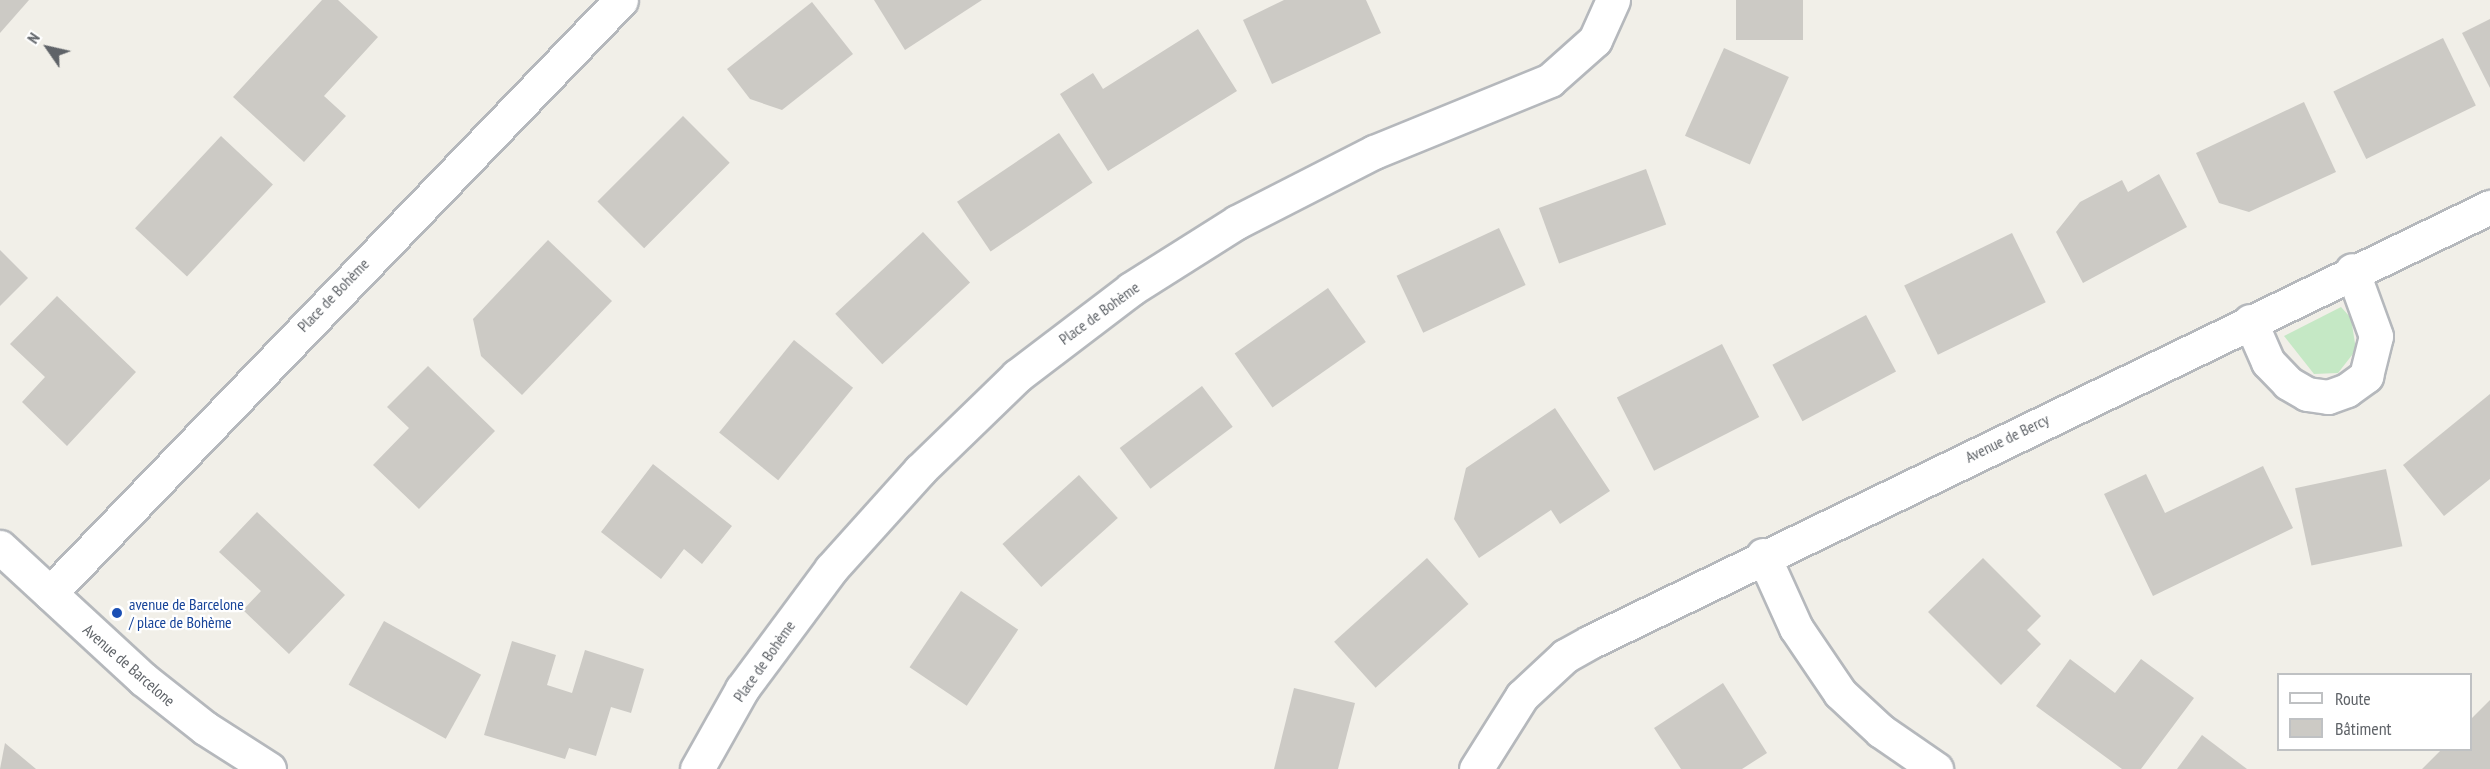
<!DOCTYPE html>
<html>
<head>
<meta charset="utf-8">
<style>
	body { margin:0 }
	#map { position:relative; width:2490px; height:769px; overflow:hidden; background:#f1efe8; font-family:"PT Sans Narrow",sans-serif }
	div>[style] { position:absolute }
	.green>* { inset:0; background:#c5e8c5 }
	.building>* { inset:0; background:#cccac5; transform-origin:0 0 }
	.roads { filter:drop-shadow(2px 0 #b5b8bc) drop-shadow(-2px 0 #b5b8bc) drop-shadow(0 2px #b5b8bc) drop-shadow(0 -2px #b5b8bc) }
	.street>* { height:33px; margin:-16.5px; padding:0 16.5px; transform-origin:16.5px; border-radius:16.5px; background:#fff }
	.dots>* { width:16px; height:16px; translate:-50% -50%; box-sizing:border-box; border:3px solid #fff; border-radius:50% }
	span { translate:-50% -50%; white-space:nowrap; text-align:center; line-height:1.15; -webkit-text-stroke:4.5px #fff; paint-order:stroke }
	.street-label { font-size:16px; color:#5f6368 }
	.transit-label { font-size:16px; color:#164399 }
	.left { translate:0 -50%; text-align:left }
	.legend { position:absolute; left:2277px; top:673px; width:195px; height:78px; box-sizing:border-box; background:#fff; border:2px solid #bfc1c3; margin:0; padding:8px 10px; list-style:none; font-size:18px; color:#5f6368 }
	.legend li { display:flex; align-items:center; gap:12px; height:30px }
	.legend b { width:30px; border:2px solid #bfc1c3 }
	.north { position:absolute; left:18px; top:18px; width:60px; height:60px; -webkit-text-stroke:4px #fff; paint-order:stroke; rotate:304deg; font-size:16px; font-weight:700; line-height:24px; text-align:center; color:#5f6368 }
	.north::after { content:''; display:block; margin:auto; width:21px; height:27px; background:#5f6368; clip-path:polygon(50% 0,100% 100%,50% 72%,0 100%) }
</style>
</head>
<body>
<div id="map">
	<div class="green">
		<i style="clip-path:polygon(2341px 307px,2351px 318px,2356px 350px,2338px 373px,2314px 374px,2284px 336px)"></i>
	</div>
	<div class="building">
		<i style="clip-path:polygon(0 0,29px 0,0 33px)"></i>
		<i style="clip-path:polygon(322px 0,338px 0,378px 37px,324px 96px,346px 116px,304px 162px,233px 97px)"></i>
		<i style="clip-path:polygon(874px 0,982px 0,905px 50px)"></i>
		<i style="clip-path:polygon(1284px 0,1366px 0,1381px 33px,1272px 84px,1243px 20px)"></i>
		<i style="left:1736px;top:0;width:67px;height:40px"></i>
		<i style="clip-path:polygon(812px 2px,853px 54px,782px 110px,750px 99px,727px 69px)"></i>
		<i style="clip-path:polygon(2490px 19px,2490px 88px,2462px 33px)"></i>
		<i style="clip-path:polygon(1198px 29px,1237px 91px,1108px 171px,1060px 94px,1093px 73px,1103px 89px)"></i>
		<i style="left:2443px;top:38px;width:75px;height:122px;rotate:64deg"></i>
		<i style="left:1724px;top:48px;width:71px;height:96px;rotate:24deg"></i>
		<i style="clip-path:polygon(2304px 102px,2336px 172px,2249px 212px,2219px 203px,2196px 153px)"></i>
		<i style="left:683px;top:116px;width:66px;height:121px;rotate:45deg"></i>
		<i style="left:1059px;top:133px;width:60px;height:123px;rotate:56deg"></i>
		<i style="left:221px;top:136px;width:71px;height:126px;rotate:43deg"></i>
		<i style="left:1646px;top:169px;width:59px;height:114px;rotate:70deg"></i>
		<i style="clip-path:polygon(2159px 174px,2187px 227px,2083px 283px,2056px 232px,2080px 202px,2122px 180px,2128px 192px)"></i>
		<i style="left:1499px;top:228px;width:63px;height:113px;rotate:65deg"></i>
		<i style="left:923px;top:232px;width:69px;height:120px;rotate:47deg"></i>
		<i style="left:2012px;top:233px;width:77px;height:120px;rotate:64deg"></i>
		<i style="clip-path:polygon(548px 240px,612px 301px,522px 395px,481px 356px,473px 319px)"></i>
		<i style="clip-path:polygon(0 250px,28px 278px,0 306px)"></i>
		<i style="left:1328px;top:288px;width:66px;height:114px;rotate:55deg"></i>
		<i style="clip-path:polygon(57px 296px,136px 372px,67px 446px,22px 402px,45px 377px,10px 344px)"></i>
		<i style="left:1866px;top:315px;width:64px;height:106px;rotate:62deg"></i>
		<i style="left:794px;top:340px;width:76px;height:119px;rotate:39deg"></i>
		<i style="left:1722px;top:344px;width:82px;height:118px;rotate:63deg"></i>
		<i style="clip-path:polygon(428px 366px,495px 431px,419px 509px,373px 465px,409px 428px,387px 407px)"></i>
		<i style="left:1202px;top:386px;width:51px;height:103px;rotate:53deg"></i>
		<i style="clip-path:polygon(2490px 394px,2490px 479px,2444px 516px,2403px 465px)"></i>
		<i style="clip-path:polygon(1555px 408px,1610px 491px,1560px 524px,1551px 510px,1479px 558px,1454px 519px,1466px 468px)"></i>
		<i style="clip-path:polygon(653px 464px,732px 526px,702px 564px,684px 549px,661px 579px,601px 532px)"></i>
		<i style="clip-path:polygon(2263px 466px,2293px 528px,2153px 596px,2104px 494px,2146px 474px,2165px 513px)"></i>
		<i style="left:2386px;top:469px;width:79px;height:93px;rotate:78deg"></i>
		<i style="left:1079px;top:475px;width:58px;height:103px;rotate:48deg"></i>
		<i style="clip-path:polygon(257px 512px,345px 595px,289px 654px,243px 610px,261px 591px,219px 552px)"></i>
		<i style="left:1427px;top:558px;width:62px;height:125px;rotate:48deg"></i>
		<i style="clip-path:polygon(1983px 558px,2041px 616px,2027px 630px,2041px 644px,2001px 685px,1928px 612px)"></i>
		<i style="left:961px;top:591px;width:69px;height:92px;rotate:34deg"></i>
		<i style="left:384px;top:621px;width:111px;height:73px;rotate:29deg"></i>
		<i style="clip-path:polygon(512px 641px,556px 655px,547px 685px,572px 693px,585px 650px,644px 669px,631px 713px,611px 707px,596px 756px,569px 748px,565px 759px,484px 735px)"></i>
		<i style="clip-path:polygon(2070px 659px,2115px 693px,2141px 659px,2194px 698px,2141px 769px,2122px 769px,2036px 706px)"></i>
		<i style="clip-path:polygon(1723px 683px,1767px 753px,1742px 769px,1681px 769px,1654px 728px)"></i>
		<i style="clip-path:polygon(1294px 688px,1355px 703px,1338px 769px,1274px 769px)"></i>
		<i style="clip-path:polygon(2490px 700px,2490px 769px,2422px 769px,2441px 750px,2470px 750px,2470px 720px)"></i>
		<i style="clip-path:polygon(2202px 735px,2247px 769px,2177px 769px)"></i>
		<i style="clip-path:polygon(5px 743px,36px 769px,0 769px)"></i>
	</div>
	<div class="roads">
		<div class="street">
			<i style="left:2250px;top:321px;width:45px;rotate:66.3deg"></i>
			<i style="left:2268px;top:362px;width:29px;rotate:46deg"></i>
			<i style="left:2288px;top:383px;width:22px;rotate:30deg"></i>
			<i style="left:2307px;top:394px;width:21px;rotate:8deg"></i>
			<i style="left:2328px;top:397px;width:20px;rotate:-20deg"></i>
			<i style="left:2347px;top:390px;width:24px;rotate:-36deg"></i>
			<i style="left:2366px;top:376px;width:41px;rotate:-76deg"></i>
			<i style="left:2376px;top:336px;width:70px;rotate:-110deg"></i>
			<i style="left:0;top:547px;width:195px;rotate:42.7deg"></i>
			<i style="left:143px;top:679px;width:79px;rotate:38.3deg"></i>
			<i style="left:205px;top:728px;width:76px;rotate:32.6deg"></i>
			<i style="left:1763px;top:555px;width:80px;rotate:65.7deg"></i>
			<i style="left:1796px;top:628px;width:78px;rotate:55.9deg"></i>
			<i style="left:1840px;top:693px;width:56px;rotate:42.8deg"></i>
			<i style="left:1881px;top:731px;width:67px;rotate:34.6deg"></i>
			<i style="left:50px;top:593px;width:823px;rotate:-46.08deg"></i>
			<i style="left:697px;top:769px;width:92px;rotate:-60.6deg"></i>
			<i style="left:742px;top:689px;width:149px;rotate:-53.4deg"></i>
			<i style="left:831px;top:569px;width:133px;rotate:-48deg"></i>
			<i style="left:920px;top:470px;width:135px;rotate:-44.1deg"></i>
			<i style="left:1017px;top:376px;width:143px;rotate:-37.3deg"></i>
			<i style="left:1131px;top:289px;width:125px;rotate:-32.3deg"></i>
			<i style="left:1237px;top:222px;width:154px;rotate:-27.1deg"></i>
			<i style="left:1374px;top:152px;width:190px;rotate:-22.2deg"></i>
			<i style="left:1550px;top:80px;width:60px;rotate:-41.6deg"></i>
			<i style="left:1595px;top:40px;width:44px;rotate:-65.8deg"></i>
			<i style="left:1476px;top:769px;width:86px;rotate:-57.8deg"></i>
			<i style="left:1522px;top:696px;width:59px;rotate:-42.9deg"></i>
			<i style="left:1565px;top:656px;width:29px;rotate:-29deg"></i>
			<i style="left:1590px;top:642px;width:1000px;rotate:-25.8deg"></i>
		</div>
	</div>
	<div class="dots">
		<i style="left:117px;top:613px;background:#1a4fb4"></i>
	</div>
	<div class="street-label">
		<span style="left:333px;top:295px;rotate:-46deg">Place de Bohème</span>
		<span style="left:1099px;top:313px;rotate:-36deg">Place de Bohème</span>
		<span style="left:2007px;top:438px;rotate:-26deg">Avenue de Bercy</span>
		<span style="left:764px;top:661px;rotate:-55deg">Place de Bohème</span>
		<span style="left:129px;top:665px;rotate:41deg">Avenue de Barcelone</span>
	</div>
	<div class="transit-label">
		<span class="left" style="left:129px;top:613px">avenue de Barcelone<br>/ place de Bohème</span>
	</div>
	<ul class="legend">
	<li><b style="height:8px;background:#fff"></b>Route</li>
	<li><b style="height:16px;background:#cccac5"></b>Bâtiment</li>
	</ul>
	<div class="north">N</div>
</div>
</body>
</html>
